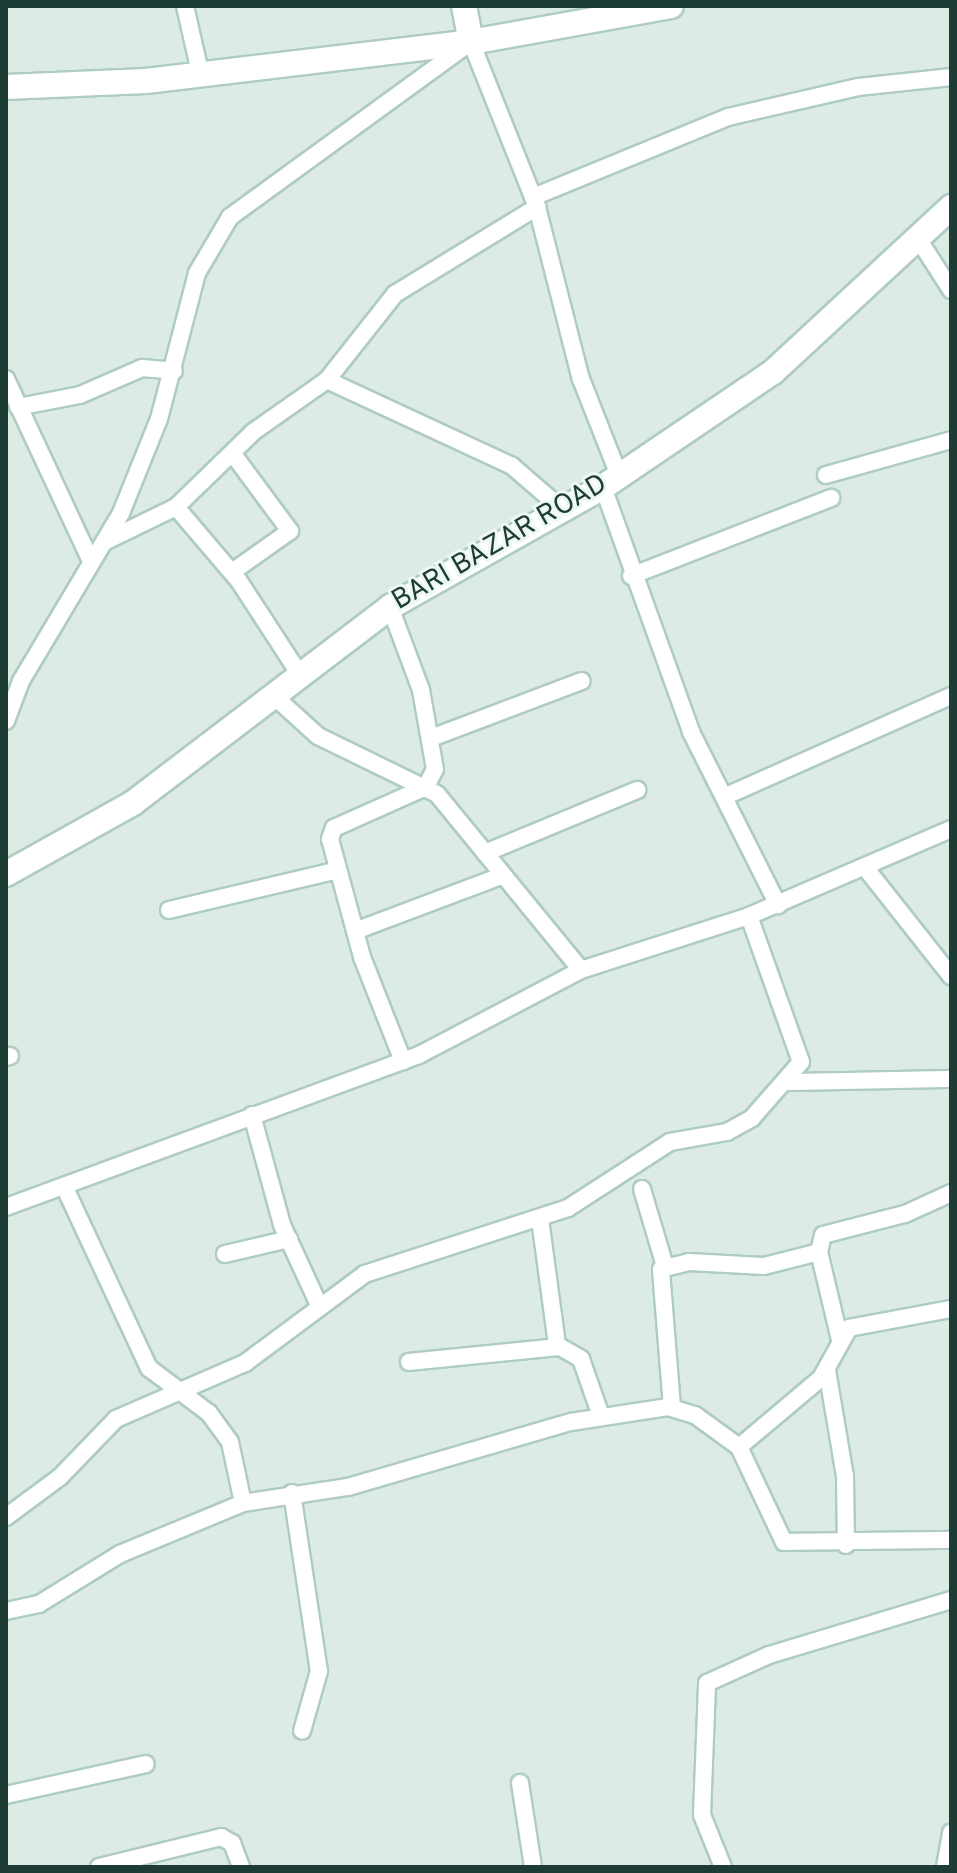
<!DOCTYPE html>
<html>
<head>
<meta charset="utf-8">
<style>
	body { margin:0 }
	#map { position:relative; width:957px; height:1873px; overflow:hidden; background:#ddebe5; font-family:Overpass,sans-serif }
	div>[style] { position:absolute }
	.roads { filter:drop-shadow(2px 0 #afccc2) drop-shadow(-2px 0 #afccc2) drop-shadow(0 2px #afccc2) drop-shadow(0 -2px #afccc2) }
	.street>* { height:16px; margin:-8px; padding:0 8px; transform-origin:8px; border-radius:8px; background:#fff }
	.secondary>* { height:24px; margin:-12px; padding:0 12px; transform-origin:12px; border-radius:12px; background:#fff }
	span { translate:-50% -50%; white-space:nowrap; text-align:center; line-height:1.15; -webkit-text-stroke:6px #edf7f3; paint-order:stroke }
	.street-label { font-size:28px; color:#1d3c35 }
	.frame { position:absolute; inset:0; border:8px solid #1d3c35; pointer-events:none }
</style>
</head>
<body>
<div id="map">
	<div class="roads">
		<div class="street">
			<i style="left:185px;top:6px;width:68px;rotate:77.2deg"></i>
			<i style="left:533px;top:197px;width:211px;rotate:-22.3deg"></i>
			<i style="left:728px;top:117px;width:133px;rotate:-13deg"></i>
			<i style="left:858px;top:87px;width:94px;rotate:-6.1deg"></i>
			<i style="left:917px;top:237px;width:63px;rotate:57.3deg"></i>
			<i style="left:6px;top:379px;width:201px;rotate:65deg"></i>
			<i style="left:327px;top:380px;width:204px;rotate:24.9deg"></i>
			<i style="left:512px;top:466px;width:67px;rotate:40.8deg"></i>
			<i style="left:18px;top:407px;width:63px;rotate:-11deg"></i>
			<i style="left:80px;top:395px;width:68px;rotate:-23.5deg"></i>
			<i style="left:142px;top:368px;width:32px;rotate:5deg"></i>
			<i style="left:826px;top:475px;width:130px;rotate:-15.6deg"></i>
			<i style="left:603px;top:487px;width:260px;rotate:70.2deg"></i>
			<i style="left:691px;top:732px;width:194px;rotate:63.3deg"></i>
			<i style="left:176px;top:507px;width:97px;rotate:49.6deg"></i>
			<i style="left:239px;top:581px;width:112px;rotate:57deg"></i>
			<i style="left:104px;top:542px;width:80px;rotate:-25.9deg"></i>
			<i style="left:176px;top:507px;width:107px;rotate:-44.2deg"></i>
			<i style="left:253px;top:432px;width:90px;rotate:-35.1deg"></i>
			<i style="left:327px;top:380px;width:110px;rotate:-51.7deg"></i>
			<i style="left:395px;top:294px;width:167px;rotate:-31.5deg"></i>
			<i style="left:232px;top:572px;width:71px;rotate:-35.3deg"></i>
			<i style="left:290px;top:531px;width:96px;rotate:-126.5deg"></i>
			<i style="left:631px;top:576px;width:215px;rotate:-21.3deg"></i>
			<i style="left:390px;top:607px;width:89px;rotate:69.5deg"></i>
			<i style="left:421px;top:690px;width:80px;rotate:80deg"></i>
			<i style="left:435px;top:769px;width:20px;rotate:117deg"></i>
			<i style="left:426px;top:787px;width:101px;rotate:156deg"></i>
			<i style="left:334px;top:828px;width:12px;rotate:110deg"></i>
			<i style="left:330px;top:839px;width:122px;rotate:74.8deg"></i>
			<i style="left:362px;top:957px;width:112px;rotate:68.5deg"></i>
			<i style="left:275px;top:697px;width:58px;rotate:42.2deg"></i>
			<i style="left:318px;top:736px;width:132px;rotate:26deg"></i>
			<i style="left:437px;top:794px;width:227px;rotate:50.7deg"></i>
			<i style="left:6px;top:721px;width:43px;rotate:-69.4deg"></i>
			<i style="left:21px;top:681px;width:196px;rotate:-59.2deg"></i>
			<i style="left:121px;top:513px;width:101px;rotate:-68deg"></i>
			<i style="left:159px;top:419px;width:151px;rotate:-75.4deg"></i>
			<i style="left:197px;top:273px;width:65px;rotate:-59.5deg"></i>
			<i style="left:230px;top:217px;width:298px;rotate:-36deg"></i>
			<i style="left:471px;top:42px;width:178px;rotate:68.2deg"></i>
			<i style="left:537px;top:207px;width:178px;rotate:75.7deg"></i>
			<i style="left:581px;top:379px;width:101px;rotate:68.5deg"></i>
			<i style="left:431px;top:738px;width:161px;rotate:-20.7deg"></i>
			<i style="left:726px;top:796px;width:246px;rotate:-24deg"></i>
			<i style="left:485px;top:853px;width:165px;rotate:-22.5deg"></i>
			<i style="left:868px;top:871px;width:134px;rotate:51.7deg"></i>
			<i style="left:169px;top:910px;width:174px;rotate:-13.3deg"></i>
			<i style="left:355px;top:931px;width:156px;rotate:-20.6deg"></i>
			<i style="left:6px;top:1057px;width:4px;rotate:-14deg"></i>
			<i style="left:788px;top:1082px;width:163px;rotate:-1.1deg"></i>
			<i style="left:252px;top:1115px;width:114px;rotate:74.7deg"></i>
			<i style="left:282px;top:1225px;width:88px;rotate:65.2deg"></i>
			<i style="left:64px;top:1186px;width:201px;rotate:65deg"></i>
			<i style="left:149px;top:1368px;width:75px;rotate:36.9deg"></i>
			<i style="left:209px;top:1413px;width:36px;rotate:54deg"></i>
			<i style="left:230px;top:1442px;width:62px;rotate:78deg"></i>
			<i style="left:642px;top:1189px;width:80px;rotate:73.4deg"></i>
			<i style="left:6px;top:1207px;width:440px;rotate:-20.2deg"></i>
			<i style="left:419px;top:1055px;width:183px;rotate:-27.7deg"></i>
			<i style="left:581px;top:970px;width:176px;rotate:-17.8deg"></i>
			<i style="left:749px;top:916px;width:220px;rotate:-23.3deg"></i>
			<i style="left:540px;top:1219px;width:127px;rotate:82.3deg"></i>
			<i style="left:557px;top:1345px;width:28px;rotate:30deg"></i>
			<i style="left:581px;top:1359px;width:60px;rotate:70.7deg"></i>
			<i style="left:225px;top:1254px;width:66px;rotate:-13.2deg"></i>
			<i style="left:840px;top:1340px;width:90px;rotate:-103.4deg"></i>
			<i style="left:819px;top:1252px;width:17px;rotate:-77deg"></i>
			<i style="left:823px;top:1235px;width:85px;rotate:-14.4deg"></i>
			<i style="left:905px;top:1214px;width:51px;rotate:-24.5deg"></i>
			<i style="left:409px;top:1362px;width:150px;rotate:-5.7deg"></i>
			<i style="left:827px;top:1370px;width:108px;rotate:80.4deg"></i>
			<i style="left:845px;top:1476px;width:69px;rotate:89.2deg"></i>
			<i style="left:672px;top:1407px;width:138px;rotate:-94.6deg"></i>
			<i style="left:661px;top:1269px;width:29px;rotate:-14deg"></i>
			<i style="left:689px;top:1262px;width:75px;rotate:3.1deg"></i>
			<i style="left:764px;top:1266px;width:57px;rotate:-14.3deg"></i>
			<i style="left:739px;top:1447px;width:107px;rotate:-40.1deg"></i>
			<i style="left:821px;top:1378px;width:57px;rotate:-60.8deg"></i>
			<i style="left:849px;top:1328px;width:104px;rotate:-10.6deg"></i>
			<i style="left:292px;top:1493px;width:180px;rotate:81.4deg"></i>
			<i style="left:319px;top:1671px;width:62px;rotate:105.8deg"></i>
			<i style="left:6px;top:1517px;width:67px;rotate:-36.5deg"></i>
			<i style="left:60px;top:1477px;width:81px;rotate:-46deg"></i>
			<i style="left:116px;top:1419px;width:141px;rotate:-23.5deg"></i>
			<i style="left:245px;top:1363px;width:149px;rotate:-36.6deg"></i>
			<i style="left:365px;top:1274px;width:213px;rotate:-18deg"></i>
			<i style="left:568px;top:1208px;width:121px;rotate:-32.9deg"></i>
			<i style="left:670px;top:1142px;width:58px;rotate:-10deg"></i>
			<i style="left:727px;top:1132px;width:29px;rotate:-29deg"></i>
			<i style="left:752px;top:1118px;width:74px;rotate:-48.8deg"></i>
			<i style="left:801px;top:1062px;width:155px;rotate:-109.6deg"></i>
			<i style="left:6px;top:1611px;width:34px;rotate:-12deg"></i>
			<i style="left:39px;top:1604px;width:95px;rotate:-31.7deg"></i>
			<i style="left:120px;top:1554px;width:133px;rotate:-22.5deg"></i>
			<i style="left:243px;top:1503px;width:106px;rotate:-8.7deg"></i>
			<i style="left:348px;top:1487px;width:232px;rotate:-16.3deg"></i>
			<i style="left:571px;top:1422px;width:98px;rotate:-8.8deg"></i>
			<i style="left:668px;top:1407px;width:28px;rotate:17deg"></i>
			<i style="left:695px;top:1415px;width:54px;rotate:36deg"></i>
			<i style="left:739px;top:1447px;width:105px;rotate:64.7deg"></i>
			<i style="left:784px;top:1542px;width:167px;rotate:-0.7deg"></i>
			<i style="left:520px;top:1783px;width:85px;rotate:81.2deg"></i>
			<i style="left:6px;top:1795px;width:143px;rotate:-12.5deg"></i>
			<i style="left:99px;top:1867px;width:126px;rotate:-13.8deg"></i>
			<i style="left:221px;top:1837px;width:13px;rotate:29deg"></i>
			<i style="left:232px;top:1843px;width:26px;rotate:69deg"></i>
			<i style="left:723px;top:1867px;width:56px;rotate:-112deg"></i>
			<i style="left:702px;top:1815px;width:132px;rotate:-87.8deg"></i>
			<i style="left:707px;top:1683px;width:68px;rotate:-24.3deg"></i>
			<i style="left:769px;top:1655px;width:190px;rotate:-16.8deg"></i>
			<i style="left:945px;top:1867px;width:35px;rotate:-80deg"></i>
		</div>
		<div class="secondary">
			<i style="left:464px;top:6px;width:37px;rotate:79deg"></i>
			<i style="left:6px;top:87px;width:140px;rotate:-2.5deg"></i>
			<i style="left:146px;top:81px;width:327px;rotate:-6.8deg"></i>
			<i style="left:471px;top:42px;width:203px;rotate:-10.2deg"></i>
			<i style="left:6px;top:874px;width:145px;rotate:-29.2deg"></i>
			<i style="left:133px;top:803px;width:323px;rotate:-37.3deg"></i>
			<i style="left:390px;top:607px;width:244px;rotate:-29.4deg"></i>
			<i style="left:603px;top:487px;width:205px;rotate:-34.1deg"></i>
			<i style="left:773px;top:372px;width:243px;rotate:-42.8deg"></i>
		</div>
	</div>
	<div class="street-label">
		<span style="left:500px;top:543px;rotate:-30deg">BARI BAZAR ROAD</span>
	</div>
	<div class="frame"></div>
</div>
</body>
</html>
